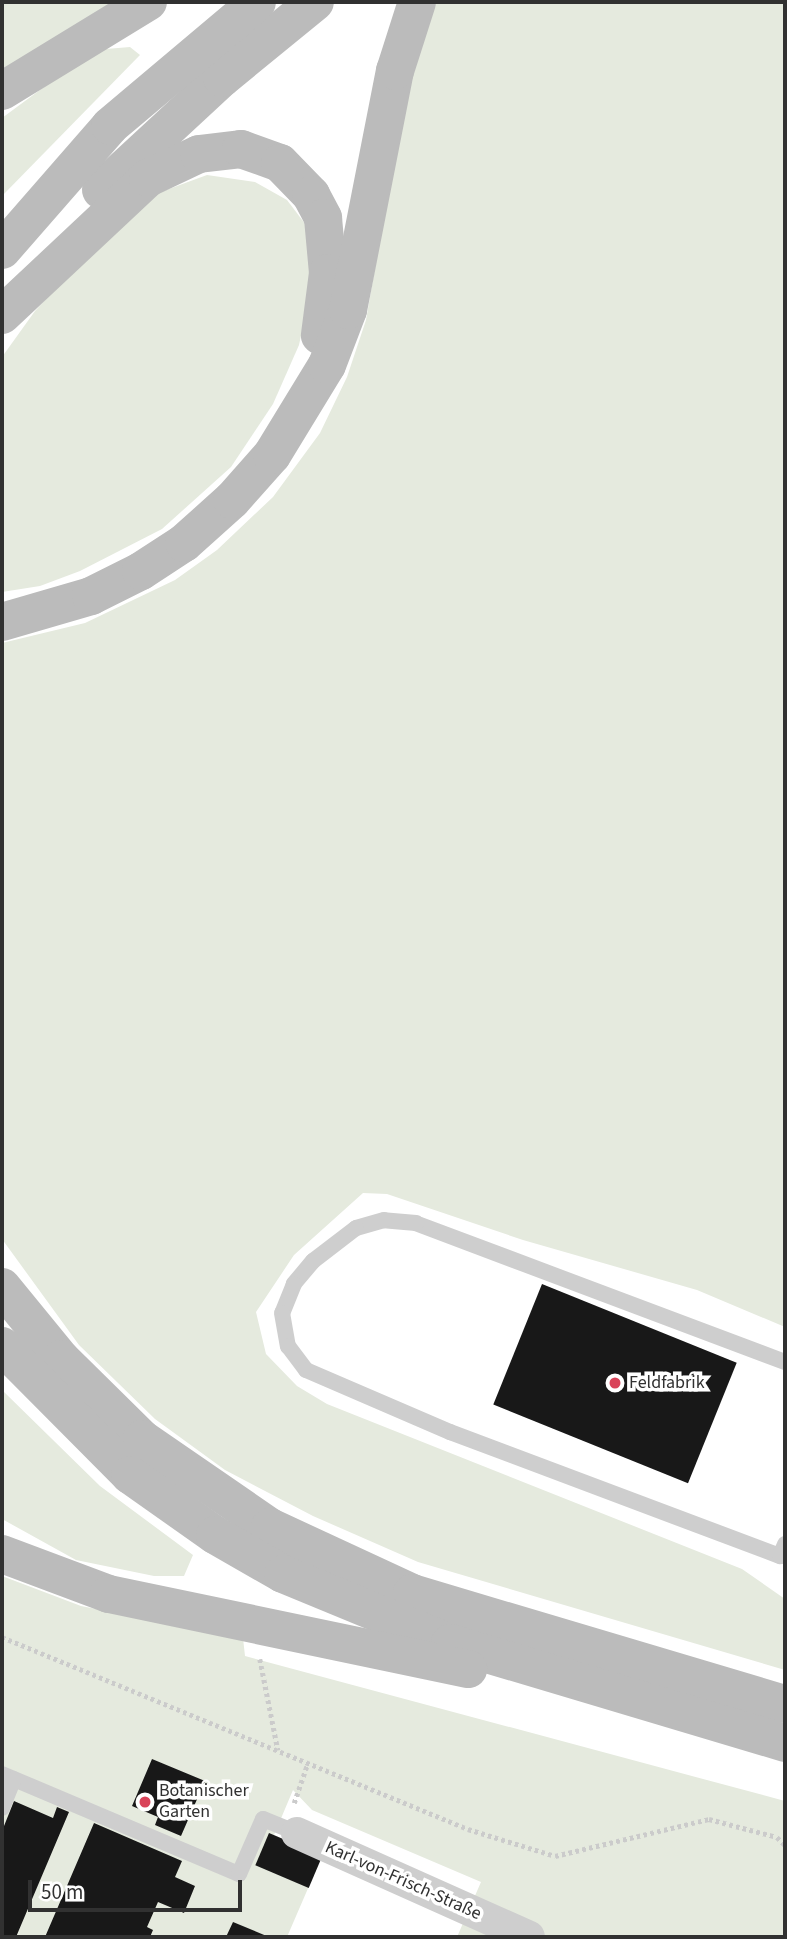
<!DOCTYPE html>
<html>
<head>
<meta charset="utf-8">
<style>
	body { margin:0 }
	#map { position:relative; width:787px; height:1939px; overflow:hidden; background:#fff; font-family:"Source Sans 3",sans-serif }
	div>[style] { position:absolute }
	.green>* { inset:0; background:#e5eade }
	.building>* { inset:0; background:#181818; transform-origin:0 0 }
	.path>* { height:4.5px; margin-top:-2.25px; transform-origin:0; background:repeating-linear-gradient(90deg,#cbcbcb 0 3.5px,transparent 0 7px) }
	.lane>* { height:16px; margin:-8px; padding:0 8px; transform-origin:8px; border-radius:8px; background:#cecece }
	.street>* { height:32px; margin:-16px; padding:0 16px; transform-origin:16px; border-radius:16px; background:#cecece }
	.secondary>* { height:38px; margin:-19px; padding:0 19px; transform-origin:19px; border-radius:19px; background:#bbb }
	.dots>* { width:19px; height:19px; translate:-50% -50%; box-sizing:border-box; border:4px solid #fff; border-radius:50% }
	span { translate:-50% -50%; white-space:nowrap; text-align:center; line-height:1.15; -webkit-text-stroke:7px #fff; paint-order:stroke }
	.poi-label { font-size:18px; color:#313131 }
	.left { translate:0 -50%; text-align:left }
	.street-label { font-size:18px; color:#313131 }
	.frame { position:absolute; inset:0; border:4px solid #313131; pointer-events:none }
	.scale { position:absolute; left:28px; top:1880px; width:214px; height:32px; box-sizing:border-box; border:4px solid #313131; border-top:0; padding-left:9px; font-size:21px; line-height:24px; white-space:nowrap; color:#313131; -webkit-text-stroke:5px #fff; paint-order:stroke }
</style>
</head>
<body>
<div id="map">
	<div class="green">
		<i style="clip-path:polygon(2px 2px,123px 2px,2px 77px)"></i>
		<i style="clip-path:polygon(436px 2px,785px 2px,785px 1327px,697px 1290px,523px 1240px,387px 1194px,363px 1193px,294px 1255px,256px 1312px,266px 1354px,297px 1386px,327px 1404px,742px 1569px,785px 1599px,785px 1670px,418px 1562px,313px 1516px,225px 1470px,155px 1419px,79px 1345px,2px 1239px,2px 643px,85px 623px,175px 580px,217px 550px,273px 497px,320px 433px,347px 377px,366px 320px,403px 107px)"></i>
		<i style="clip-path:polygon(130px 47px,140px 55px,2px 196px,2px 118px,94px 50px)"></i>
		<i style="clip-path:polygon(207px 175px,255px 182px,287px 200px,309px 229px,313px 279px,299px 345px,273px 404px,231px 467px,162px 529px,80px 571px,40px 586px,2px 592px,2px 357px,35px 311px,99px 242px,158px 193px)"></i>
		<i style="clip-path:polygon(2px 1390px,100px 1486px,193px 1555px,184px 1576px,154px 1576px,76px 1560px,2px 1519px)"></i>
		<i style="clip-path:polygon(2px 1576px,81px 1606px,243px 1638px,245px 1656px,785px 1801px,785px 1937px,457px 1937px,481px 1882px,312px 1810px,293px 1790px,274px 1835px,322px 1856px,287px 1937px,2px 1937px)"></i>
	</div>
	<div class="building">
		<i style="left:542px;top:1284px;width:210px;height:130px;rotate:22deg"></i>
		<i style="clip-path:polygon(152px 1759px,205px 1781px,181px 1836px,155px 1825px,158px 1817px,132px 1806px)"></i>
		<i style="clip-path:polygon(14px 1801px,53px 1818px,57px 1807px,69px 1812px,16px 1937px,2px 1937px,2px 1831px)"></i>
		<i style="clip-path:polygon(94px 1823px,182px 1861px,175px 1877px,195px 1886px,184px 1913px,158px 1902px,147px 1927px,153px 1930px,150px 1937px,45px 1937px)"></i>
		<i style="left:269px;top:1833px;width:58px;height:35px;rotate:23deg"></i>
		<i style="clip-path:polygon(233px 1922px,269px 1937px,226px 1937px)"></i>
	</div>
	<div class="path">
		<i style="left:2px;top:1637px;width:504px;rotate:22.39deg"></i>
		<i style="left:468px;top:1829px;width:91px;rotate:17.2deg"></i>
		<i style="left:555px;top:1856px;width:158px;rotate:-13.5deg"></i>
		<i style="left:709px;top:1819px;width:70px;rotate:14.8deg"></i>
		<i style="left:777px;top:1837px;width:11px;rotate:45deg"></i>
		<i style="left:260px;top:1659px;width:93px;rotate:78.8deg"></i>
		<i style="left:294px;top:1803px;width:40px;rotate:-71.1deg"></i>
	</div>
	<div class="lane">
		<i style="left:785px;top:1362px;width:394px;rotate:-159.4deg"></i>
		<i style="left:416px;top:1223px;width:32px;rotate:-175deg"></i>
		<i style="left:384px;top:1220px;width:29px;rotate:164deg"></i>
		<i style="left:356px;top:1228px;width:54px;rotate:142.5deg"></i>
		<i style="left:313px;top:1261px;width:30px;rotate:130deg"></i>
		<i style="left:294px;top:1284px;width:31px;rotate:112deg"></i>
		<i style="left:282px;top:1313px;width:34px;rotate:80deg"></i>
		<i style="left:288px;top:1346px;width:30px;rotate:53deg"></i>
		<i style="left:306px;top:1370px;width:157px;rotate:23.3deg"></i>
		<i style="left:450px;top:1432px;width:353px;rotate:20.6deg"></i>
		<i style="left:780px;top:1556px;width:13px;rotate:-67deg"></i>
		<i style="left:2px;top:1774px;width:257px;rotate:22.9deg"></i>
		<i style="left:239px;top:1874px;width:60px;rotate:-66.4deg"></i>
		<i style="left:263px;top:1819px;width:37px;rotate:22deg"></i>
		<i style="left:2px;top:1808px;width:31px;rotate:-68deg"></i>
	</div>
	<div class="street">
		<i style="left:297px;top:1833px;width:254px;rotate:24.1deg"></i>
	</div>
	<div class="secondary">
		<i style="left:2px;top:91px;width:171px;rotate:-31.4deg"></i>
		<i style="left:101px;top:190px;width:165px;rotate:-42.8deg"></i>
		<i style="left:222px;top:78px;width:120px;rotate:-39.3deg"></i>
		<i style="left:2px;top:250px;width:164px;rotate:-48.9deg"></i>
		<i style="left:110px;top:126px;width:192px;rotate:-40.1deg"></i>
		<i style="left:2px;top:315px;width:200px;rotate:-43.2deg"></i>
		<i style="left:148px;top:178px;width:56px;rotate:-25.2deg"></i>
		<i style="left:199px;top:154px;width:42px;rotate:-6.8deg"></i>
		<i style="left:241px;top:149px;width:41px;rotate:19.7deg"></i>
		<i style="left:280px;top:163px;width:45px;rotate:45.9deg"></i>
		<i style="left:311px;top:195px;width:26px;rotate:62deg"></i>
		<i style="left:323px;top:218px;width:55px;rotate:84.8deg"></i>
		<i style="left:328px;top:273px;width:63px;rotate:97.4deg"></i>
		<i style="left:2px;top:622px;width:93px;rotate:-16.3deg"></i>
		<i style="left:91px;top:596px;width:56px;rotate:-26.6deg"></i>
		<i style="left:141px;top:571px;width:51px;rotate:-33.1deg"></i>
		<i style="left:184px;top:543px;width:64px;rotate:-41.9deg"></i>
		<i style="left:232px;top:500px;width:60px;rotate:-48.4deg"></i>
		<i style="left:272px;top:455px;width:105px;rotate:-58.6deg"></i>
		<i style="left:327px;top:365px;width:59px;rotate:-69.1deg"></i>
		<i style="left:348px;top:310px;width:244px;rotate:-78.9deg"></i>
		<i style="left:395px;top:71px;width:72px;rotate:-72.3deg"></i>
		<i style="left:2px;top:1287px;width:93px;rotate:50.7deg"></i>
		<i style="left:61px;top:1359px;width:114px;rotate:44.6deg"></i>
		<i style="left:142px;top:1439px;width:155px;rotate:34.5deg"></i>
		<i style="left:270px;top:1527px;width:157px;rotate:24.9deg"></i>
		<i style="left:412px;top:1593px;width:389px;rotate:16.6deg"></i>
		<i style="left:2px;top:1346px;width:182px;rotate:45.2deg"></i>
		<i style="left:130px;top:1475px;width:104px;rotate:35.2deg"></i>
		<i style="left:215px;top:1535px;width:78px;rotate:29.8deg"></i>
		<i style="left:283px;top:1574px;width:181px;rotate:22.4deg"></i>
		<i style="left:450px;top:1643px;width:350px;rotate:16.6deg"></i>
		<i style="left:2px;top:1554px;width:114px;rotate:20.5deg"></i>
		<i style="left:109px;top:1594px;width:367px;rotate:11.8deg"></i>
	</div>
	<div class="dots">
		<i style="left:615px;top:1383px;background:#d94359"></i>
		<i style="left:145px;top:1802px;background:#d94359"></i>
	</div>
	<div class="poi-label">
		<span class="left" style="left:629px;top:1383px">Feldfabrik</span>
		<span class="left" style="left:159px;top:1802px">Botanischer<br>Garten</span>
	</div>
	<div class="street-label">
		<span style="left:403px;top:1881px;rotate:24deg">Karl-von-Frisch-Straße</span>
	</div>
	<div class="frame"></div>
	<div class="scale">50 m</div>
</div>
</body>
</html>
